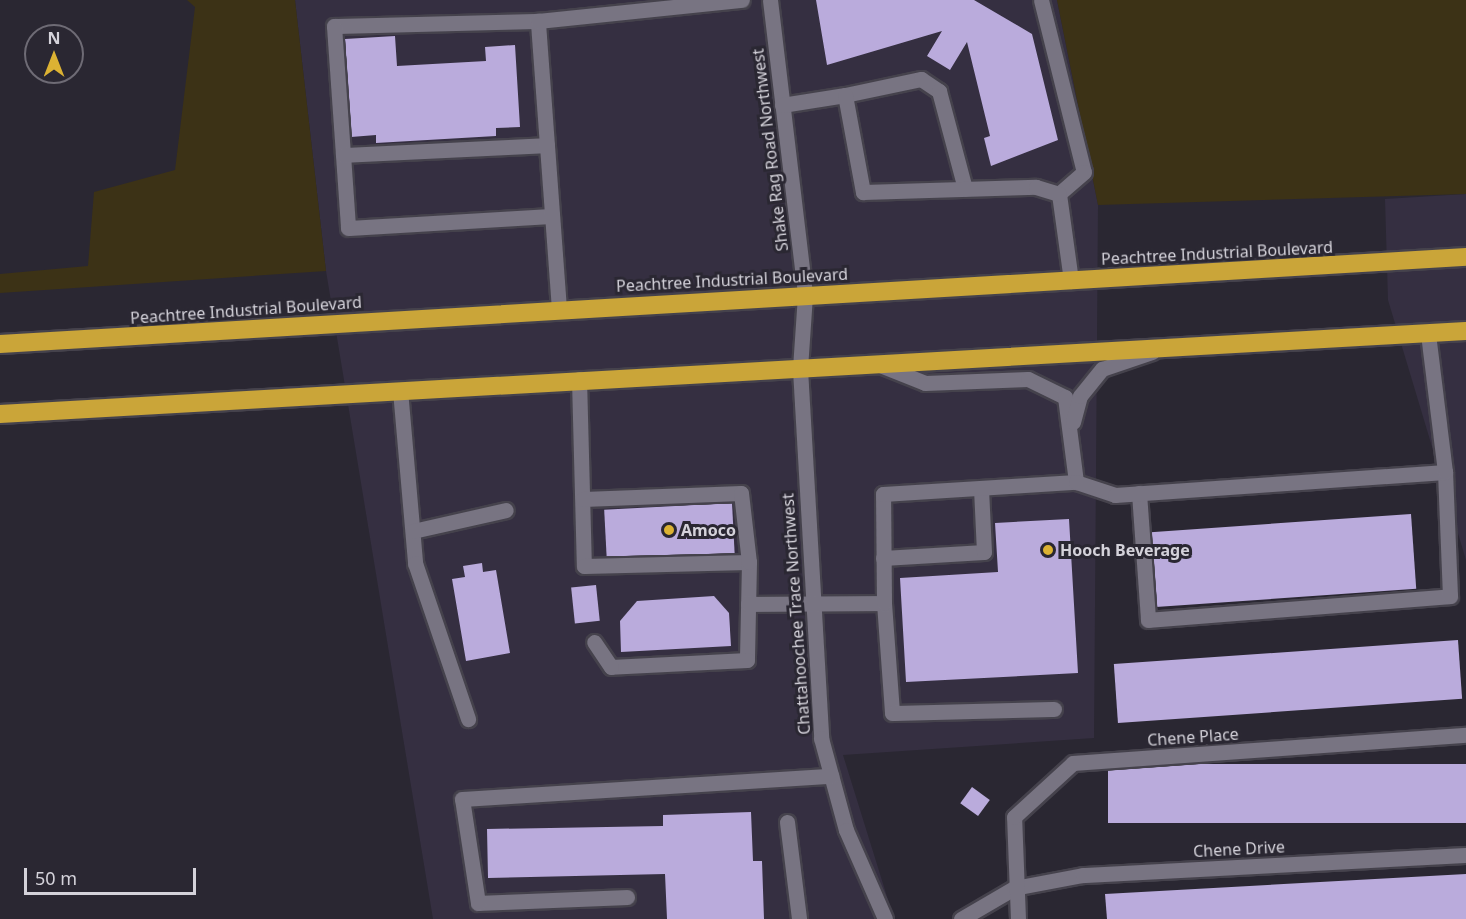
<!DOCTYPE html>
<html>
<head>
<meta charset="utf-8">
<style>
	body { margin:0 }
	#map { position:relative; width:1466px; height:919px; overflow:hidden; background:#2a2732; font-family:"Noto Sans",sans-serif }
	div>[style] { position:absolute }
	.built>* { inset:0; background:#352f41 }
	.green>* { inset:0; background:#3c3216 }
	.building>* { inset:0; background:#baabdc; transform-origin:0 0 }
	.roads { filter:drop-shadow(2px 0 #45424c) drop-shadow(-2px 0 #45424c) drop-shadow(0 2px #45424c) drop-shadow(0 -2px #45424c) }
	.minor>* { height:15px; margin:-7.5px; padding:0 7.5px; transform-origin:7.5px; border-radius:7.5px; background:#787482 }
	.highway>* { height:18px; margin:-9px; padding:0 9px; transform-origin:9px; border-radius:9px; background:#caa539 }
	.dots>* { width:16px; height:16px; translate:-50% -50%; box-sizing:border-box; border:3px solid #2a2732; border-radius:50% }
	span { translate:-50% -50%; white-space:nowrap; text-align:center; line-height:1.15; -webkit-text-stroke:6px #2a2732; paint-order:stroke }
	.street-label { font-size:16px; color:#d4d2da }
	.poi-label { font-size:16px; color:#d4d2da; font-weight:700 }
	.left { translate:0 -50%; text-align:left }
	.north { position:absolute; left:24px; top:24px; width:60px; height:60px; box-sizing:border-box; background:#2a2732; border:2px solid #6e6b75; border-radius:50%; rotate:0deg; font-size:16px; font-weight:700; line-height:24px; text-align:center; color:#d4d2da }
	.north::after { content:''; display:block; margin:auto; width:21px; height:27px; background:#dcb233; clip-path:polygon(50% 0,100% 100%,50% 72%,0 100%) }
	.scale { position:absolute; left:24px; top:868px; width:172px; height:27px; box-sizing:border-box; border:3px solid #d4d2da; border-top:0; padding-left:8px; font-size:18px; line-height:21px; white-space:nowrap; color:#d4d2da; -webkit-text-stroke:4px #2a2732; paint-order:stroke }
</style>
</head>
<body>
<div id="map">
	<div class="built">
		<i style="clip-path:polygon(295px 0,1057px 0,1098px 205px,1094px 738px,843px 755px,894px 919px,433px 919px,326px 271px)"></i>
		<i style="clip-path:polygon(1466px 194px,1466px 560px,1388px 300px,1385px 199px)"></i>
	</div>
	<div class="green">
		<i style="clip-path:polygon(187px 0,295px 0,326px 271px,0 293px,0 274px,88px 266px,94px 192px,175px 170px,195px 7px)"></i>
		<i style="clip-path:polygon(1057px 0,1466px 0,1466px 194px,1098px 205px)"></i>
	</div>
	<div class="building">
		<i style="clip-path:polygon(816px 0,974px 0,1032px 34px,1058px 140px,991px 166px,984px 138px,990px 136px,967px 42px,950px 70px,927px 56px,942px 31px,827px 65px)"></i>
		<i style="clip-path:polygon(395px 36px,397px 66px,486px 61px,485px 47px,515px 45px,520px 127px,496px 128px,496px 136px,376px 143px,376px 135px,351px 137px,345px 39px)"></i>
		<i style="left:732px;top:503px;width:50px;height:128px;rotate:87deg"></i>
		<i style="left:1411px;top:514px;width:75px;height:261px;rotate:86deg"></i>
		<i style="clip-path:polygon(1069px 519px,1078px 673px,906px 682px,900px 578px,998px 572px,995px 523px)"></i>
		<i style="clip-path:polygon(482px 563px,483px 572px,496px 570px,510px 653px,466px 661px,452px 579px,465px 577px,463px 566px)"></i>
		<i style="left:596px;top:585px;width:36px;height:25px;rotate:84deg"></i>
		<i style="clip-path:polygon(714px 596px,729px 613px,731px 646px,621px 652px,620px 621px,637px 601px)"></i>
		<i style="left:1458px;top:640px;width:59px;height:345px;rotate:86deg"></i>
		<i style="left:1466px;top:764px;width:59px;height:358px;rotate:90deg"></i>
		<i style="left:972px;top:787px;width:22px;height:20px;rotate:36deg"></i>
		<i style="clip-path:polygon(751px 812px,753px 861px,762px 861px,764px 919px,667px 919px,665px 874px,488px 878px,487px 829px,663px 826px,663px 815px)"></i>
		<i style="clip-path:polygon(1466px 874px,1466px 919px,1107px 919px,1105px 894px)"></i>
	</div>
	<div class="roads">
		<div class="minor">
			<i style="left:770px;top:0;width:297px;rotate:83.2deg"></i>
			<i style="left:805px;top:295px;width:74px;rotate:93.9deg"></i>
			<i style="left:800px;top:369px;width:370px;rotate:86.7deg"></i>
			<i style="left:821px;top:738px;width:95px;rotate:74.8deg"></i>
			<i style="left:846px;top:830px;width:97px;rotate:66.3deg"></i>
			<i style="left:1041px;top:0;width:177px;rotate:76deg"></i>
			<i style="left:1084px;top:172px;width:33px;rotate:139deg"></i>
			<i style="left:1059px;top:194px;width:88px;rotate:82.1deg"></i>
			<i style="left:538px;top:21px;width:204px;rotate:178.6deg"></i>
			<i style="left:334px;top:26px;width:202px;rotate:86deg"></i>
			<i style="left:348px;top:228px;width:204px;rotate:-3.4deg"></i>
			<i style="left:845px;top:95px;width:78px;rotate:-11.9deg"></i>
			<i style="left:921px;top:79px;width:22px;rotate:34deg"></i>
			<i style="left:939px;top:91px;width:101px;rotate:75.1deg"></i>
			<i style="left:782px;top:105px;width:64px;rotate:-9deg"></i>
			<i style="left:845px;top:95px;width:99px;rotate:79.5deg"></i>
			<i style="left:863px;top:192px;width:173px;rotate:-1.7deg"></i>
			<i style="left:1036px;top:187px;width:24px;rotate:17deg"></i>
			<i style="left:343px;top:155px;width:204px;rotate:-2.8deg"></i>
			<i style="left:559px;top:309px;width:289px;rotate:-94.2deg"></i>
			<i style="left:538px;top:21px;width:205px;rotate:-5.9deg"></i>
			<i style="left:880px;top:365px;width:48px;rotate:21.8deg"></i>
			<i style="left:925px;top:383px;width:103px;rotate:-2.2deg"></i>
			<i style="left:1028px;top:379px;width:41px;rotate:25.9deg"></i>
			<i style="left:1065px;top:397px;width:86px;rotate:82.6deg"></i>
			<i style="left:579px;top:379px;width:187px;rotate:88.5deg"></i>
			<i style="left:584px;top:566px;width:165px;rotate:-1.4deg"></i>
			<i style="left:749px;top:562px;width:98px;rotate:91.2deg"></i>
			<i style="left:747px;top:660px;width:136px;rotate:177.1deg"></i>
			<i style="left:611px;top:667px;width:30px;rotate:-124deg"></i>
			<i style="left:400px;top:390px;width:174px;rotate:85deg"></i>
			<i style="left:415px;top:563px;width:165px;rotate:71.2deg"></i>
			<i style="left:1073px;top:422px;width:27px;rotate:-75deg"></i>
			<i style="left:1080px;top:396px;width:35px;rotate:-51deg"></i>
			<i style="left:1102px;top:369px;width:53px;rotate:-18.8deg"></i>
			<i style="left:1139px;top:493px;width:127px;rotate:85.9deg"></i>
			<i style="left:1148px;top:620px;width:303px;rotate:-4.5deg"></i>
			<i style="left:1450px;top:596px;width:124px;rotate:-92.3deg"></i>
			<i style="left:583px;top:499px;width:158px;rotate:-2.2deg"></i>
			<i style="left:741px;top:493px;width:69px;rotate:83.4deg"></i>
			<i style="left:413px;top:531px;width:95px;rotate:-12.7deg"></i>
			<i style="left:883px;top:558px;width:101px;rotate:-3.4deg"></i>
			<i style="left:984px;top:552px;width:64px;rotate:-92.7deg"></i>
			<i style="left:884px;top:603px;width:110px;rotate:85.8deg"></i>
			<i style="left:892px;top:713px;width:162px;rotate:-1.4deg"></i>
			<i style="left:748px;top:604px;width:136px;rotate:-0.4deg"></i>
			<i style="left:884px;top:603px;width:109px;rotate:-90.5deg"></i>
			<i style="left:883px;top:494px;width:193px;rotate:-3.6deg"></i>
			<i style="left:1076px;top:482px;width:41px;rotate:18.4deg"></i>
			<i style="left:1115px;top:495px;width:331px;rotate:-4deg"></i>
			<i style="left:1445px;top:472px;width:140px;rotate:-97deg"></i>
			<i style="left:787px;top:822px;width:98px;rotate:82.9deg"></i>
			<i style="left:627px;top:897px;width:149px;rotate:177.7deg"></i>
			<i style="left:478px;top:903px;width:105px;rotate:-98.7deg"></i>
			<i style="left:462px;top:799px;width:370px;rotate:-3.6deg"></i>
			<i style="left:961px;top:919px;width:61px;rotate:-30.3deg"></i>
			<i style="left:1014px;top:888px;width:70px;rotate:-10.7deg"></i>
			<i style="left:1083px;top:875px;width:384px;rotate:-3deg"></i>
			<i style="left:1018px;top:919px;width:102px;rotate:-92.2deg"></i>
			<i style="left:1014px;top:817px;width:80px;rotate:-42.5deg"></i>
			<i style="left:1073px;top:763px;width:394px;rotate:-4.1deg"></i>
		</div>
		<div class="highway">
			<i style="left:0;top:344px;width:1469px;rotate:-3.4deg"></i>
			<i style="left:0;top:414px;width:1468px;rotate:-3.24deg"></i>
		</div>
	</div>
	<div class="dots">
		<i style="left:669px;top:530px;background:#dcb233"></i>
		<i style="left:1048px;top:550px;background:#dcb233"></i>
	</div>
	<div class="street-label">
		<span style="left:770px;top:150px;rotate:-97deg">Shake Rag Road Northwest</span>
		<span style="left:1217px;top:253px;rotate:-3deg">Peachtree Industrial Boulevard</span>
		<span style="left:732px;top:280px;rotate:-3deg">Peachtree Industrial Boulevard</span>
		<span style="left:246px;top:310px;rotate:-4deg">Peachtree Industrial Boulevard</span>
		<span style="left:796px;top:614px;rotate:-94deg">Chattahoochee Trace Northwest</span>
		<span style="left:1193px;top:737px;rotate:-4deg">Chene Place</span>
		<span style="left:1239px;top:849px;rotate:-3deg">Chene Drive</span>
	</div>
	<div class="poi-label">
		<span class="left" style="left:681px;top:530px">Amoco</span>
		<span class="left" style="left:1060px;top:550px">Hooch Beverage</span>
	</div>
	<div class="north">N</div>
	<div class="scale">50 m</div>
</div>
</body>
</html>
